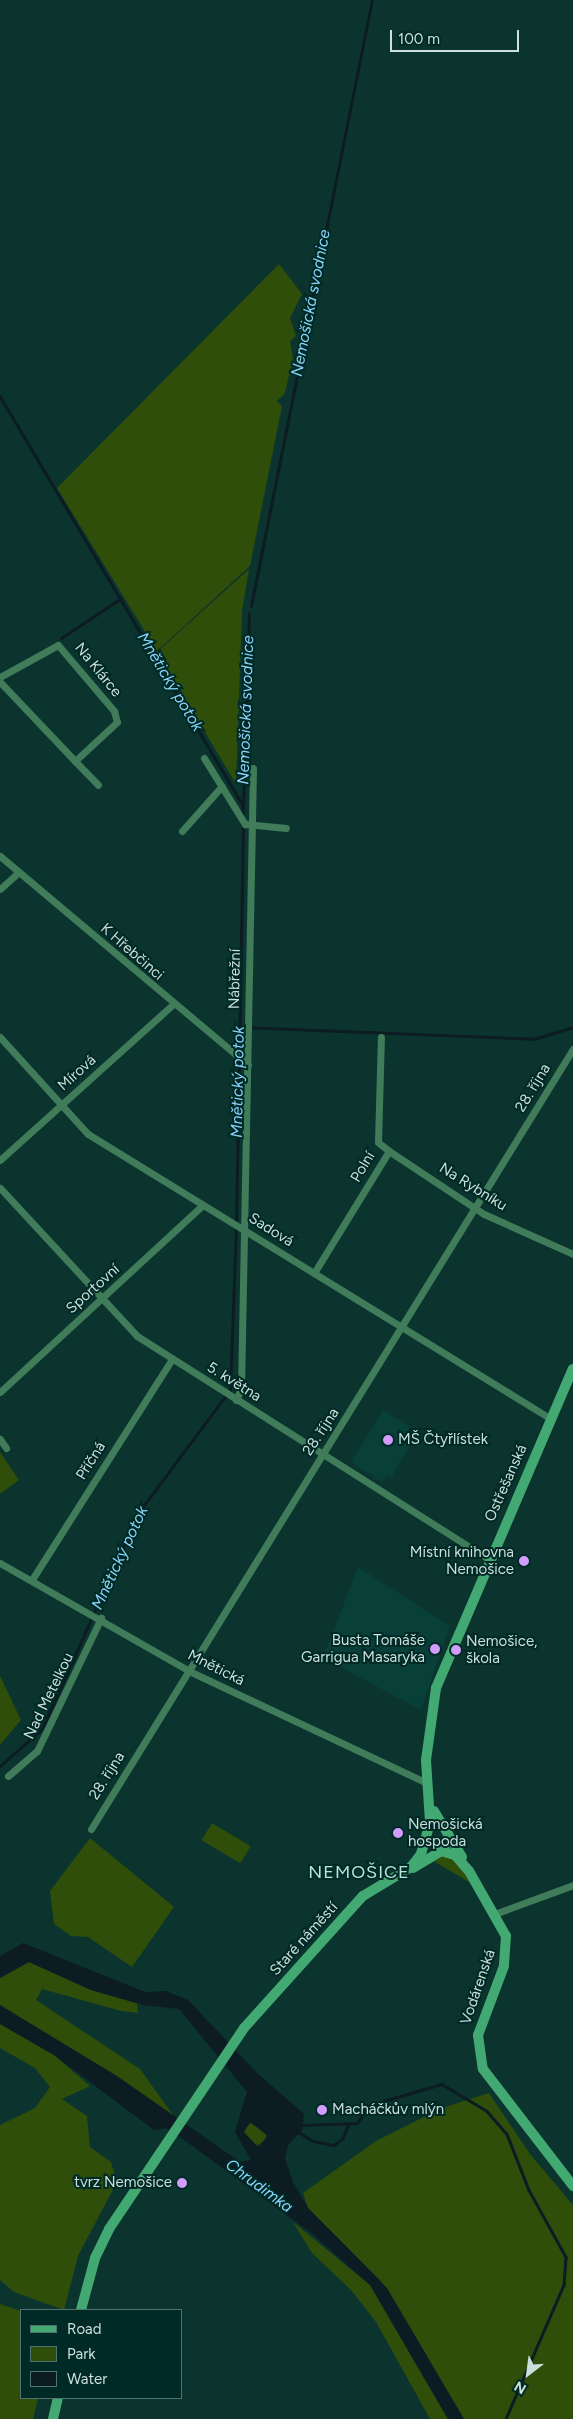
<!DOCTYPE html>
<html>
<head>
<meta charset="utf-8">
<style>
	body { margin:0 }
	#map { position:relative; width:573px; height:2419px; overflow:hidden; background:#0b342e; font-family:Figtree,sans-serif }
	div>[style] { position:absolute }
	.built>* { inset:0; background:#083f38 }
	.green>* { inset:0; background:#2f4e0a; transform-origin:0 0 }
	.round { border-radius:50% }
	.water>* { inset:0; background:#0d1b23 }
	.stream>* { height:2.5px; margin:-1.25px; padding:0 1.25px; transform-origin:1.25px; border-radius:1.25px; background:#0d1b23 }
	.street>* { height:7px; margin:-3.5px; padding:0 3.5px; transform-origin:3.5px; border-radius:3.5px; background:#407c5a }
	.secondary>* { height:10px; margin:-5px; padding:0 5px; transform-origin:5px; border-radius:5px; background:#42a972 }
	.dots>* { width:14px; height:14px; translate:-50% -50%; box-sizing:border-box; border:2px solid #002a25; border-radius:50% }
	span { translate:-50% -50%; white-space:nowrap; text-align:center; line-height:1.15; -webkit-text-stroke:4px #002a25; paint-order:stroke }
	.street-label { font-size:15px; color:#cbdfdb }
	.poi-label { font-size:15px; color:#cbdfdb }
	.left { translate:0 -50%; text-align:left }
	.right { translate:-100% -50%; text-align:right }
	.water-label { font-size:16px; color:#8ad4fc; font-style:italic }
	.quarter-label { font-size:18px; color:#b9e4db; letter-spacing:1px }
	.legend { position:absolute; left:20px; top:2309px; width:162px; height:90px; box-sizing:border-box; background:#002a25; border:1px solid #51726e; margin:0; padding:6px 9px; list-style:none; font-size:15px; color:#cbdfdb }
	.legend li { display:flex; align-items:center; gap:10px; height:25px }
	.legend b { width:25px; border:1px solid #51726e }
	.north { position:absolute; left:503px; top:2349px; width:50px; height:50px; -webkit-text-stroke:4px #002a25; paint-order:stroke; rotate:210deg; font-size:14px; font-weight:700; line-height:20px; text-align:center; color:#cbdfdb }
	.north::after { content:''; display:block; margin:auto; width:18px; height:22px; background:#cbdfdb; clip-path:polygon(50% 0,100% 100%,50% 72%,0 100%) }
	.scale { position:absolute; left:390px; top:30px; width:129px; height:22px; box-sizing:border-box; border:2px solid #cbdfdb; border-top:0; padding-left:6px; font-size:15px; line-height:18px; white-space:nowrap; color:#cbdfdb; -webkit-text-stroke:4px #002a25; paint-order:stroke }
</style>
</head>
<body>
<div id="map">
	<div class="built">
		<i style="clip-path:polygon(383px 1410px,418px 1432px,391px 1478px,387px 1475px,382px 1482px,351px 1462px)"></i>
		<i style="clip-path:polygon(358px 1567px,450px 1626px,421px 1710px,323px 1658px)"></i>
	</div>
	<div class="green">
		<i style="clip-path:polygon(279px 264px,302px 294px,290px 318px,296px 336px,290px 341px,293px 358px,285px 393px,277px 401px,282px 406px,250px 566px,157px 651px,57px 488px)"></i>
		<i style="clip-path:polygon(249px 569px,242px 611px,236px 784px,157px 652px)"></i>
		<i style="clip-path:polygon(0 1452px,19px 1480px,0 1494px)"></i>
		<i style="clip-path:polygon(0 1676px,21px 1720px,0 1745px)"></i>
		<i style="left:212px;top:1823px;width:45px;height:20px;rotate:31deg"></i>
		<i style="clip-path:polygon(90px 1838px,174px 1907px,132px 1967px,88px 1937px,71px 1936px,54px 1924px,50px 1891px)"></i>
		<i style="clip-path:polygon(441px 1855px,454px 1859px,474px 1885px,430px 1859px)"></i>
		<i style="clip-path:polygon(29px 1962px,91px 1990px,137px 2003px,138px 2013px,121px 2011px,42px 1989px,36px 2000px,140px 2069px,173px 2115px,0 2005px,0 1978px)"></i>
		<i style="clip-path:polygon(0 2024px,54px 2055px,90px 2086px,62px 2099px,87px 2116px,90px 2147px,111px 2162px,117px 2182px,78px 2256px,64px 2310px,14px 2292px,0 2280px,0 2125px,35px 2108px,50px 2087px,35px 2068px,0 2048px)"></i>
		<i style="clip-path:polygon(489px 2093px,530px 2154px,573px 2205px,573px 2419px,464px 2419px,380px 2280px,308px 2208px,303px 2193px,376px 2141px,442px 2108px)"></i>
		<i class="round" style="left:244px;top:2123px;width:22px;height:22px"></i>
		<i style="clip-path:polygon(293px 2222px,370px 2285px,448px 2419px,430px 2419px,376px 2322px,352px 2291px,312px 2253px)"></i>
		<i style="clip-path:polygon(0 2304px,21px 2311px,21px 2398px,38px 2398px,33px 2419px,0 2419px)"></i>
	</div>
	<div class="water">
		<i style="clip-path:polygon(evenodd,23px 1943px,145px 1992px,166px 1991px,188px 2000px,257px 2073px,304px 2114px,302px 2130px,288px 2145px,285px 2159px,293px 2182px,308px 2208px,387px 2288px,464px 2419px,448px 2419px,370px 2285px,311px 2233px,187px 2142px,166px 2128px,154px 2130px,54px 2055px,0 2024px,0 2005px,117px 2076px,240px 2162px,251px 2160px,235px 2132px,247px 2092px,179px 2009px,143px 2005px,91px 1990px,29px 1962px,0 1978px,0 1956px,23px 1943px,250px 2122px,268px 2136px,258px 2147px,244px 2132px,250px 2122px)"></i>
	</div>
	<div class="stream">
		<i style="left:0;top:396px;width:476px;rotate:59.3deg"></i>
		<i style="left:243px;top:805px;width:12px;rotate:90deg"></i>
		<i style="left:251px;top:606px;width:618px;rotate:-78.71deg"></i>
		<i style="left:61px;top:638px;width:71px;rotate:-33.5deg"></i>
		<i style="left:243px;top:805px;width:191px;rotate:-88.2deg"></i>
		<i style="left:240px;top:1027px;width:294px;rotate:2.3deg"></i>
		<i style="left:534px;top:1039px;width:41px;rotate:-17.1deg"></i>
		<i style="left:239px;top:1055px;width:230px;rotate:-89deg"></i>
		<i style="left:236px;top:1222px;width:162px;rotate:-88.9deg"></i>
		<i style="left:0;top:1766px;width:56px;rotate:-41.4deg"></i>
		<i style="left:42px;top:1729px;width:238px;rotate:-65.9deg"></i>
		<i style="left:139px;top:1512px;width:152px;rotate:-53.3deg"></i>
		<i style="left:230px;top:1390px;width:162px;rotate:-87.9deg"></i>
		<i style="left:302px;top:2125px;width:55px;rotate:-2.1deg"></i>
		<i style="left:357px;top:2123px;width:22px;rotate:-54deg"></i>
		<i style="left:370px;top:2105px;width:75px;rotate:-16.3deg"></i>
		<i style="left:442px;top:2084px;width:52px;rotate:31deg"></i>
		<i style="left:487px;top:2111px;width:30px;rotate:49deg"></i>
		<i style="left:507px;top:2134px;width:60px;rotate:68.6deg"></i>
		<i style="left:529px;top:2190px;width:77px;rotate:61.1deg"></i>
		<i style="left:566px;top:2257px;width:28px;rotate:94deg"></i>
		<i style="left:564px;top:2285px;width:146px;rotate:113.4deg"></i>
		<i style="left:297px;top:2131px;width:19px;rotate:32deg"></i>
		<i style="left:313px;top:2141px;width:21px;rotate:11deg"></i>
		<i style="left:334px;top:2145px;width:11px;rotate:-38deg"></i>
		<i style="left:343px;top:2138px;width:15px;rotate:-70deg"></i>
	</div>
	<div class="street">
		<i style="left:0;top:677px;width:66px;rotate:-28.9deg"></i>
		<i style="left:58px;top:645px;width:87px;rotate:49.7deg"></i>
		<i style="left:114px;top:711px;width:11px;rotate:75deg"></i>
		<i style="left:117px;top:722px;width:57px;rotate:137.1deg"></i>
		<i style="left:75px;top:761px;width:109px;rotate:-133.5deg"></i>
		<i style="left:204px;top:758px;width:78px;rotate:58.2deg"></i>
		<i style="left:245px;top:824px;width:41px;rotate:5.6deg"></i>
		<i style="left:75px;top:761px;width:33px;rotate:46deg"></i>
		<i style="left:182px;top:831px;width:60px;rotate:-48.4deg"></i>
		<i style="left:0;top:856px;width:324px;rotate:40.1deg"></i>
		<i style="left:0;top:889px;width:25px;rotate:-42deg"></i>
		<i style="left:0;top:1037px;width:131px;rotate:47.8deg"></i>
		<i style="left:88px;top:1134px;width:544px;rotate:31.61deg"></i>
		<i style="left:389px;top:1151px;width:114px;rotate:33.6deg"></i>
		<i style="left:484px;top:1214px;width:98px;rotate:24.2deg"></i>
		<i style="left:0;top:1160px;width:232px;rotate:-42deg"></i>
		<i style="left:0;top:1188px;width:202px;rotate:47.2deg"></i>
		<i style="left:137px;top:1336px;width:416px;rotate:32.4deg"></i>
		<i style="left:314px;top:1273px;width:143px;rotate:-58.4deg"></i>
		<i style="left:389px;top:1151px;width:14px;rotate:-141deg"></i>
		<i style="left:378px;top:1142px;width:105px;rotate:-88.4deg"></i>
		<i style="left:0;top:1392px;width:276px;rotate:-42.7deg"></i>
		<i style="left:236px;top:1400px;width:13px;rotate:-67deg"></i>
		<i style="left:241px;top:1388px;width:620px;rotate:-88.89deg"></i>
		<i style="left:0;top:1439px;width:11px;rotate:56deg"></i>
		<i style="left:0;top:1563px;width:218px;rotate:29.7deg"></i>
		<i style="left:189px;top:1671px;width:263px;rotate:25.2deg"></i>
		<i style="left:33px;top:1578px;width:259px;rotate:-57.6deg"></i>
		<i style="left:8px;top:1776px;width:38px;rotate:-41deg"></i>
		<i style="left:37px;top:1751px;width:148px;rotate:-64.3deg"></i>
		<i style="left:91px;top:1829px;width:917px;rotate:-58.29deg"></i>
		<i style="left:497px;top:1913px;width:81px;rotate:-20.2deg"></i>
	</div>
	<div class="secondary">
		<i style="left:434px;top:1811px;width:54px;rotate:58.7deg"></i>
		<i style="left:441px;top:1851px;width:15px;rotate:16deg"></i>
		<i style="left:455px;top:1855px;width:21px;rotate:49deg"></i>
		<i style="left:469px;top:1871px;width:75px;rotate:60.4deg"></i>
		<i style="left:506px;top:1936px;width:30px;rotate:94deg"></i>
		<i style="left:504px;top:1966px;width:74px;rotate:110.6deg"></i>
		<i style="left:478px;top:2035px;width:34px;rotate:82deg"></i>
		<i style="left:483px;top:2069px;width:148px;rotate:52.4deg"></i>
		<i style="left:413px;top:1868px;width:37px;rotate:-31deg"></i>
		<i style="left:81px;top:2310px;width:54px;rotate:-74.9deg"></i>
		<i style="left:95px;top:2258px;width:32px;rotate:-64deg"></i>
		<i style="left:109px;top:2229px;width:242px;rotate:-56.1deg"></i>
		<i style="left:244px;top:2028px;width:178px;rotate:-48deg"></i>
		<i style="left:363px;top:1896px;width:56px;rotate:-31.1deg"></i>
		<i style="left:411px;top:1867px;width:16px;rotate:-52deg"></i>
		<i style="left:421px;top:1854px;width:33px;rotate:-74deg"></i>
		<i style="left:430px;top:1822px;width:62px;rotate:-93.7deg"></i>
		<i style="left:426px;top:1760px;width:73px;rotate:-82.1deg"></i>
		<i style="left:436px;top:1688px;width:347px;rotate:-66.8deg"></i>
		<i style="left:53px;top:2419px;width:22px;rotate:-77deg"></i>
	</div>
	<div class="dots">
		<i style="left:388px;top:1440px;background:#d29cfd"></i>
		<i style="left:524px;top:1561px;background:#d29cfd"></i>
		<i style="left:435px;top:1649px;background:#d29cfd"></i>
		<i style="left:456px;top:1650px;background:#d29cfd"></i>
		<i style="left:398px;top:1833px;background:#d29cfd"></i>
		<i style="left:322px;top:2110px;background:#d29cfd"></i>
		<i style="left:182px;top:2183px;background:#d29cfd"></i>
	</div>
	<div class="street-label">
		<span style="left:98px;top:670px;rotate:51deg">Na Klárce</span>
		<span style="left:132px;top:952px;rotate:41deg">K Hřebčinci</span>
		<span style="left:235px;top:979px;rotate:-89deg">Nábřežní</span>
		<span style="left:77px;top:1073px;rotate:-42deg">Mírová</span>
		<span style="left:533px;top:1088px;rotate:-59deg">28. října</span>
		<span style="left:363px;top:1167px;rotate:-59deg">Polní</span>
		<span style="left:473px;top:1187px;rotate:32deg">Na Rybníku</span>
		<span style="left:271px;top:1230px;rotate:32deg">Sadová</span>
		<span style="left:93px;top:1289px;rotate:-42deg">Sportovní</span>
		<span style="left:234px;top:1382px;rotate:32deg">5. května</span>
		<span style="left:321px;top:1432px;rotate:-57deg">28. října</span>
		<span style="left:91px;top:1461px;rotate:-58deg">Příčná</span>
		<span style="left:506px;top:1483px;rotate:-66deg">Ostřešanská</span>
		<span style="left:216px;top:1668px;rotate:27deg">Mnětická</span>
		<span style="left:49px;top:1696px;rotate:-64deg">Nad Metelkou</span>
		<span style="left:107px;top:1776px;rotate:-58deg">28. října</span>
		<span style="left:304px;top:1939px;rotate:-48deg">Staré náměstí</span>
		<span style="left:478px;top:1987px;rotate:-71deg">Vodárenská</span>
	</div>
	<div class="poi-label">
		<span class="left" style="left:398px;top:1440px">MŠ Čtyřlístek</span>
		<span class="right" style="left:514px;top:1561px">Místní knihovna<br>Nemošice</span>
		<span class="right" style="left:425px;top:1649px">Busta Tomáše<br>Garrigua Masaryka</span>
		<span class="left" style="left:466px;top:1650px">Nemošice,<br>škola</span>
		<span class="left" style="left:408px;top:1833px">Nemošická<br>hospoda</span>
		<span class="left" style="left:332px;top:2110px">Macháčkův mlýn</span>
		<span class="right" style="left:172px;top:2183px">tvrz Nemošice</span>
	</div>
	<div class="water-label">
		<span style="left:311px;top:303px;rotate:-79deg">Nemošická svodnice</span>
		<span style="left:170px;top:682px;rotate:59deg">Mnětický potok</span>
		<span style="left:246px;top:710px;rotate:-88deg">Nemošická svodnice</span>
		<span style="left:238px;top:1082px;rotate:-89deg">Mnětický potok</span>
		<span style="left:120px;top:1558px;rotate:-65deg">Mnětický potok</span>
		<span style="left:259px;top:2186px;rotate:36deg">Chrudimka</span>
	</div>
	<div class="quarter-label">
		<span style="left:359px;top:1872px">NEMOŠICE</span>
	</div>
	<ul class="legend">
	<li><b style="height:6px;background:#42a972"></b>Road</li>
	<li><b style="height:14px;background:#2f4e0a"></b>Park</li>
	<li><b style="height:14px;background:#0d1b23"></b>Water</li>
	</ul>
	<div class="north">N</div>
	<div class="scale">100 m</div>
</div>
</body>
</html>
